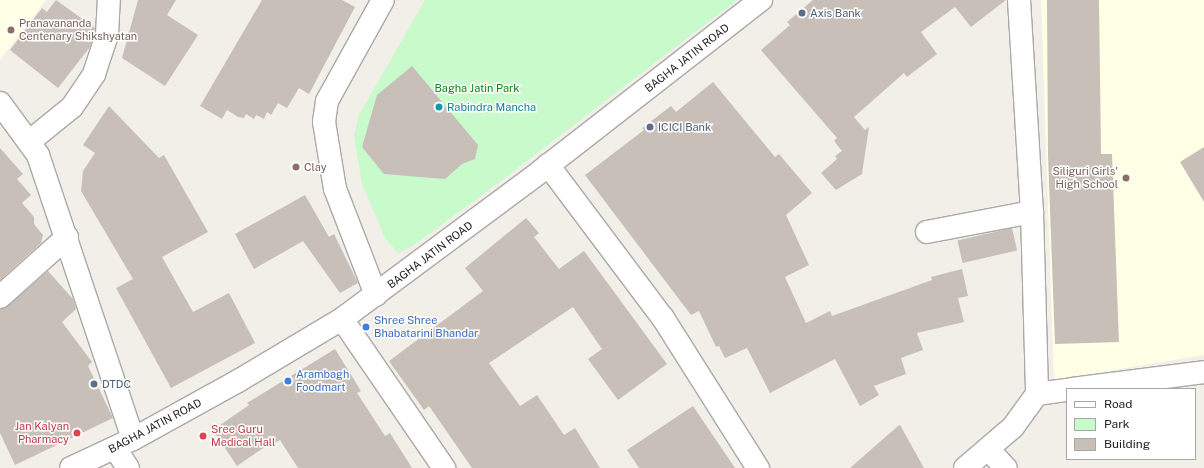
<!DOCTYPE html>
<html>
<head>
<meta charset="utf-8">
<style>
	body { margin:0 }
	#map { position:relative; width:1204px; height:468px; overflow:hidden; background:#f2efe9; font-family:"Public Sans",sans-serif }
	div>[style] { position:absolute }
	.education>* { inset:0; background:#ffffe5 }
	.park>* { inset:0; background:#c8facc }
	.building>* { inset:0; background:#c7bfb8; transform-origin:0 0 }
	.roads { filter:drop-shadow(1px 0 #a9a9a9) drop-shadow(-1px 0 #a9a9a9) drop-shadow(0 1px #a9a9a9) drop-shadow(0 -1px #a9a9a9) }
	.minor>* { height:22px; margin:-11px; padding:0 11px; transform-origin:11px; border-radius:11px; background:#fff }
	.tertiary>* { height:22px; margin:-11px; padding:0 11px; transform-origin:11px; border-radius:11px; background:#fff }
	.dots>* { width:11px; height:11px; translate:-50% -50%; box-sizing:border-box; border:2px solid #fff; border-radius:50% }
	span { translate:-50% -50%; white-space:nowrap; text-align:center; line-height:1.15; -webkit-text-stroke:3px #fff; paint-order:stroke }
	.service-label { font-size:11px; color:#4e5e75 }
	.left { translate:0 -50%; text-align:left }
	.education-label { font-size:11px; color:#785e54 }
	.right { translate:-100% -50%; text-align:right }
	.street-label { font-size:11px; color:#222 }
	.park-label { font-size:11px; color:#0c8416 }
	.culture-label { font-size:11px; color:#0d838f }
	.shop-label { font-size:11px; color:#366cbe }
	.health-label { font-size:11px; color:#be3a42 }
	.legend { position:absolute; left:1066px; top:388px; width:130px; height:72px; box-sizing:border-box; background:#fff; border:1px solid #a7a7a7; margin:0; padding:5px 7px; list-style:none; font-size:12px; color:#222 }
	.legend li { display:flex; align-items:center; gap:8px; height:20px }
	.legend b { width:20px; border:1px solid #a7a7a7 }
</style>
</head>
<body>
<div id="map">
	<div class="education">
		<i style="clip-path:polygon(0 0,46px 0,0 60px)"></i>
		<i style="clip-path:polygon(1041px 0,1204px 0,1204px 355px,1054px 380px)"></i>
	</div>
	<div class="park">
		<i style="clip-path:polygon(425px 0,737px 0,493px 187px,414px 245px,398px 253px,385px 238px,362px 184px,354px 136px,359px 115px)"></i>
	</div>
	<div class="building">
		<i style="clip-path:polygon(56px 0,95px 28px,90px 47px,58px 88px,10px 50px,42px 8px,47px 12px)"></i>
		<i style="clip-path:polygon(138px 0,176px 0,167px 15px,198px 35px,165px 86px,122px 58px)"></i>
		<i style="clip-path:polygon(262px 0,342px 0,355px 7px,309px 94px,299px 88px,287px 108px,278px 103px,271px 115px,267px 112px,264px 119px,256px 115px,254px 119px,246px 114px,244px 118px,238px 117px,227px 110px,222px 119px,200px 106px)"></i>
		<i style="clip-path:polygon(813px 0,1006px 0,971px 27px,955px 7px,921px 32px,937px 54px,907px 77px,904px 73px,854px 117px,865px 130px,869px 127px,862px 174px,836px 190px,821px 173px,837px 159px,835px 156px,842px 151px,834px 141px,837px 138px,761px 50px,790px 25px,787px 22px)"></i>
		<i style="clip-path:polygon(1047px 0,1099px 0,1101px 154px,1112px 154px,1119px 342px,1055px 344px,1048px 156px)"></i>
		<i style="clip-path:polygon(412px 66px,478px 145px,475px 159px,462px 164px,445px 179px,384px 174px,362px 147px,377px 95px)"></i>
		<i style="clip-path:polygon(713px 82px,775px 157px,779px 154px,812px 193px,786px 215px,809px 265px,785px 277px,806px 323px,830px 311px,832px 316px,932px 280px,931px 277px,962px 269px,968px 296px,958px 298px,964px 322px,917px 333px,923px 350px,901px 358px,906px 374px,874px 386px,879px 395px,860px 406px,835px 359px,770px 393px,747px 348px,725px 358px,719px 346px,716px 347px,699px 311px,691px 315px,585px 175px,644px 130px,642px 128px,671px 106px,676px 112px)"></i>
		<i style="clip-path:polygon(109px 106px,159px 158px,164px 155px,208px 232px,162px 257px,193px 312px,229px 293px,255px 343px,171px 388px,116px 288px,133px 279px,81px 191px,83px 171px,95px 153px,83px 145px)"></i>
		<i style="clip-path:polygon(1204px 147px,1204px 202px,1180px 162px)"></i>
		<i style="clip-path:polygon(0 148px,23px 174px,17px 179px,31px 195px,22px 203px,34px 217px,34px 224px,43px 235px,41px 243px,0 280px)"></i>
		<i style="clip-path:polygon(305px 195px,329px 237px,334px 234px,358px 283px,340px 293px,303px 241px,254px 269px,235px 234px)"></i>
		<i style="clip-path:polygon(526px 218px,539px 233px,534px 237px,559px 269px,584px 251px,667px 364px,618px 400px,588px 359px,602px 349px,573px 307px,489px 363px,520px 406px,537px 395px,564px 435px,575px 428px,600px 468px,472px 468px,429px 406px,424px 410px,389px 361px,483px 291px,465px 268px)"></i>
		<i style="left:1012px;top:228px;width:23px;height:56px;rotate:77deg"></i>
		<i style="clip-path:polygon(48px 271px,73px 299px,76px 309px,62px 322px,92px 362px,88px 366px,113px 418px,15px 465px,0 433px,0 309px,8px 306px)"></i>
		<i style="clip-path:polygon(335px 349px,361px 391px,357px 393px,385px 436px,390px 433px,412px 468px,298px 468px,280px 440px,273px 444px,272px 442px,237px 466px,213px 430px,249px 405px,247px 403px)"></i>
		<i style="clip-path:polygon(693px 406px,735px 468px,639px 468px,627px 450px)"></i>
		<i style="clip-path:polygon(900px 425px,924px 468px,850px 468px,898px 426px)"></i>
	</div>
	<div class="roads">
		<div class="minor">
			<i style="left:1019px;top:0;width:212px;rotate:86.5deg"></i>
			<i style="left:1032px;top:212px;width:182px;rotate:88.4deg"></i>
			<i style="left:0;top:103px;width:64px;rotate:53.8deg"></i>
			<i style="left:38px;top:155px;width:299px;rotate:71.5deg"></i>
			<i style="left:30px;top:141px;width:54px;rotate:-39deg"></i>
			<i style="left:72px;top:107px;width:40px;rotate:-56deg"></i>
			<i style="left:94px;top:74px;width:41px;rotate:-71.6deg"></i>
			<i style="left:107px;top:35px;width:35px;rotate:-87deg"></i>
			<i style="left:548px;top:165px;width:191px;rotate:53.1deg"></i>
			<i style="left:663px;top:318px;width:178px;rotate:57.7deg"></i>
			<i style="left:927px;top:232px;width:107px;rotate:-10.8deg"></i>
			<i style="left:376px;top:295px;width:114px;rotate:-111.1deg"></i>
			<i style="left:335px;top:189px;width:68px;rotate:-99.3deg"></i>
			<i style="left:324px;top:122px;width:21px;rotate:-82deg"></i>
			<i style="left:327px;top:101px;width:115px;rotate:-61deg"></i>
			<i style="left:0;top:297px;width:90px;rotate:-41.8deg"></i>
			<i style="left:342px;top:319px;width:181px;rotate:55.6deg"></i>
			<i style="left:1072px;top:389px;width:133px;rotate:-7.3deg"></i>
			<i style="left:1037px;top:394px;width:30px;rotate:-8deg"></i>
			<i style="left:115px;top:448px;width:24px;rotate:57deg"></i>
			<i style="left:988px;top:449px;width:26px;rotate:47deg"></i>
			<i style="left:965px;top:468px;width:63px;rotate:-40.5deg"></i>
			<i style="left:1013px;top:427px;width:41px;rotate:-54deg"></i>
		</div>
		<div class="tertiary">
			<i style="left:71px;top:468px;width:68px;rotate:-25.1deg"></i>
			<i style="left:133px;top:439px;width:120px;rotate:-28.9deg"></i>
			<i style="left:238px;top:381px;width:121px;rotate:-30.8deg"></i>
			<i style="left:342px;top:319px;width:248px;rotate:-36.6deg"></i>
			<i style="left:541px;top:171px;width:279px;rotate:-37.9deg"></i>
		</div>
	</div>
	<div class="dots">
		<i style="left:802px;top:13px;background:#5c6f8a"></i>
		<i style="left:11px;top:30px;background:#8d6e63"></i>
		<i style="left:439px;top:107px;background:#0f9aa8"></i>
		<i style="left:650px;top:127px;background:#5c6f8a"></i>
		<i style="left:296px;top:167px;background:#8d6e63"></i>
		<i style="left:1126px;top:178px;background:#8d6e63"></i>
		<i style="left:366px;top:327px;background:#3f7fe0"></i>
		<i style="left:288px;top:381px;background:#3f7fe0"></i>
		<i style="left:94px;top:384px;background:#5c6f8a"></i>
		<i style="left:77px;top:433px;background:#e0444e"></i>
		<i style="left:203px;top:436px;background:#e0444e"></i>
	</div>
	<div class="service-label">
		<span class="left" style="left:810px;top:13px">Axis Bank</span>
		<span class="left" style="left:658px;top:127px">ICICI Bank</span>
		<span class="left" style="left:102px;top:384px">DTDC</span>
	</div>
	<div class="education-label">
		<span class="left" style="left:19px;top:30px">Pranavananda<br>Centenary Shikshyatan</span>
		<span class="left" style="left:304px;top:167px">Clay</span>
		<span class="right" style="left:1118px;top:178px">Siliguri Girls'<br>High School</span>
	</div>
	<div class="street-label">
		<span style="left:687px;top:58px;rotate:-38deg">BAGHA JATIN ROAD</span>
		<span style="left:430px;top:255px;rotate:-37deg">BAGHA JATIN ROAD</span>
		<span style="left:155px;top:426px;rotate:-28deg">BAGHA JATIN ROAD</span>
	</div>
	<div class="park-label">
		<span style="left:477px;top:88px">Bagha Jatin Park</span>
	</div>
	<div class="culture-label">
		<span class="left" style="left:447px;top:107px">Rabindra Mancha</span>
	</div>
	<div class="shop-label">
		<span class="left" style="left:374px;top:327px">Shree Shree<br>Bhabatarini Bhandar</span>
		<span class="left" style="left:296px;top:381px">Arambagh<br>Foodmart</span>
	</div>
	<div class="health-label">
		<span class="right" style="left:69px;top:433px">Jan Kalyan<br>Pharmacy</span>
		<span class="left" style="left:211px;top:436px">Sree Guru<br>Medical Hall</span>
	</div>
	<ul class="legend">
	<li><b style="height:5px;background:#fff"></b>Road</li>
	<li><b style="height:11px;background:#c8facc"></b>Park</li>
	<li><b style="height:11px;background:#c7bfb8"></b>Building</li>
	</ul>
</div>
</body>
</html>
